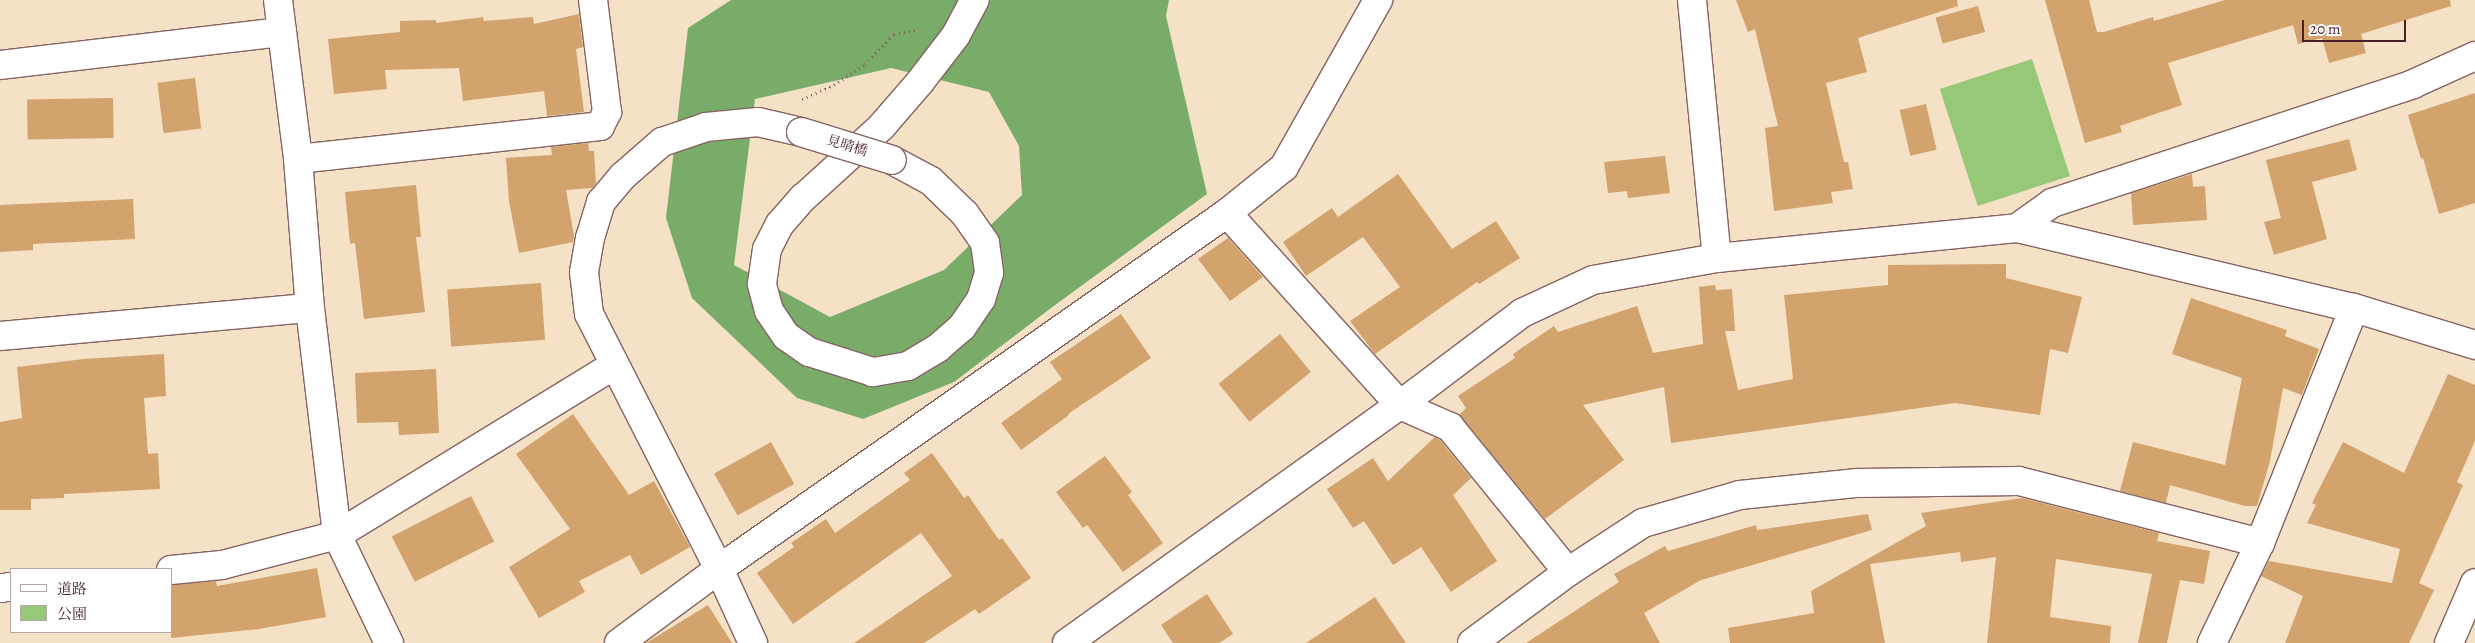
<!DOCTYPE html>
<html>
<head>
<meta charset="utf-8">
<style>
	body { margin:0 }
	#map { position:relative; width:2475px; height:643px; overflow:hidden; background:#f4e1c6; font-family:Alegreya,"Noto Serif JP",serif }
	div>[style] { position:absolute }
	.green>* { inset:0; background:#96c878; transform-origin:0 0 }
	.forest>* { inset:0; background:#78ac68 }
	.building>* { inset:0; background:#d2a36d; transform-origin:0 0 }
	.path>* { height:3px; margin-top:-1.5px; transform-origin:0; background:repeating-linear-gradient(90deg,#866361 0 1px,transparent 0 5px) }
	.roads { filter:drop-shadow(1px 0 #866361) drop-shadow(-1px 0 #866361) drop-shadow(0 1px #866361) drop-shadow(0 -1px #866361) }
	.minor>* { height:28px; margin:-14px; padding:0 14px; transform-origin:14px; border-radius:14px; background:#fff }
	.bridges { filter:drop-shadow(1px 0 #866361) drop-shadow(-1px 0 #866361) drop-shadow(0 1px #866361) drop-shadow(0 -1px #866361) }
	.minor-bridge>* { height:28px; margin:-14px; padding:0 14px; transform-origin:14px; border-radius:14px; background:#fff }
	span { translate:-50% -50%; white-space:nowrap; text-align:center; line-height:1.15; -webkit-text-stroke:4.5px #fff; paint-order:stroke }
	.street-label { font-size:14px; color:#4a1f2b }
	.legend { position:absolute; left:10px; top:568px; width:162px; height:65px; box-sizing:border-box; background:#fff; border:1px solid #b7a5aa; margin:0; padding:6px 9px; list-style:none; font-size:15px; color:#4a1f2b }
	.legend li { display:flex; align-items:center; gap:10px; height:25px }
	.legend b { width:25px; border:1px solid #b7a5aa }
	.scale { position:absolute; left:2302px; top:20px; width:104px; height:22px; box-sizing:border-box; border:2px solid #4a1f2b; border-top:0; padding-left:6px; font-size:15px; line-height:18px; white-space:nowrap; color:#4a1f2b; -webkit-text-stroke:4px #fff; paint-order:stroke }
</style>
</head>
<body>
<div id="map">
	<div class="green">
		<i style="left:2032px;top:59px;width:123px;height:97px;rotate:72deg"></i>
	</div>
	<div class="forest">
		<i style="clip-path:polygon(evenodd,731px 0,1169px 0,1166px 16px,1207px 194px,1051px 308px,954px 382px,863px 419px,797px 398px,692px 298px,666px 218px,688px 28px,731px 0,891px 68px,989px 92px,1019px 146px,1022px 195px,944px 270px,830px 317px,734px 265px,755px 99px,891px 68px)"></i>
	</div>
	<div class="building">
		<i style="clip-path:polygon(1736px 0,1957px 0,1958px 6px,1858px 38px,1867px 72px,1826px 83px,1844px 162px,1848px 162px,1853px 189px,1831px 192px,1833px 203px,1774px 211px,1765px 128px,1778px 126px,1755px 29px,1748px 32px)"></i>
		<i style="clip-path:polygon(2045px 0,2089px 0,2097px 32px,2104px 32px,2153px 17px,2154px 21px,2225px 0,2450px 0,2451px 6px,2361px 34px,2366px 53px,2329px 63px,2322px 38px,2298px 44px,2293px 25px,2168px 63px,2182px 105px,2120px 126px,2122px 132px,2085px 143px)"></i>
		<i style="left:1978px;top:6px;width:27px;height:44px;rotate:75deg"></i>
		<i style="clip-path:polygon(579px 14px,583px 47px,576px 49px,584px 112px,547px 116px,544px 91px,463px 101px,459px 68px,385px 70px,387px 89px,334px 94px,328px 39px,400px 32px,400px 21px,436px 20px,436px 23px,483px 17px,484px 21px,533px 17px,534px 24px)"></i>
		<i style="left:195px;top:78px;width:51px;height:38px;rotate:83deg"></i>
		<i style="clip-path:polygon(2475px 93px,2475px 203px,2439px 214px,2423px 158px,2421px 159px,2408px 115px)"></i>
		<i style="left:113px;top:98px;width:40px;height:86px;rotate:89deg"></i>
		<i style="left:1926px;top:104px;width:47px;height:27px;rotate:77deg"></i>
		<i style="clip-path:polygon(2349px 139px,2357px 170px,2312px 182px,2327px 239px,2274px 255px,2264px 222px,2281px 218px,2266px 160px)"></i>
		<i style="clip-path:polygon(588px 143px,589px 151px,594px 151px,596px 184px,592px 188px,566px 190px,574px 236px,573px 242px,519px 253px,509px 201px,506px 158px,552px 155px,551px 147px)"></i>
		<i style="clip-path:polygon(1665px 156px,1670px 193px,1628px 198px,1627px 191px,1608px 193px,1604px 162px)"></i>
		<i style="clip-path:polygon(1398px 174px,1452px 249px,1496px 221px,1520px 258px,1479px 284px,1477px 282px,1375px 354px,1350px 321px,1400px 287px,1363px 237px,1306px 276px,1283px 242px,1332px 208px,1338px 217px)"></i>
		<i style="clip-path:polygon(2192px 174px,2193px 187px,2205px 186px,2207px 220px,2133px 225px,2131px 193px)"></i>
		<i style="clip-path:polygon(416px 185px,421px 237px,416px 237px,425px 312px,364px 319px,355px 243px,350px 244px,345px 192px)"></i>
		<i style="clip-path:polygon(133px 199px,135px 239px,33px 244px,33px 250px,0 252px,0 205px)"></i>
		<i style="clip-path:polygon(1228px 238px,1263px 277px,1230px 301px,1198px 259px)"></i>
		<i style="clip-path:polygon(2006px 264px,2006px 278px,2082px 297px,2068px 353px,2050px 349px,2040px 415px,1955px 403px,1671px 443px,1664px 387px,1583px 405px,1624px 460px,1545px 519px,1459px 415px,1466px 408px,1458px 396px,1515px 358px,1513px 354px,1554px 326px,1558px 332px,1637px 306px,1653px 353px,1703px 344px,1699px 287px,1715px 285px,1716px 290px,1732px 289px,1735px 331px,1725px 331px,1738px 390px,1793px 379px,1784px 295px,1888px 285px,1888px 265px)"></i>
		<i style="left:541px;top:283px;width:57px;height:94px;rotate:86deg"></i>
		<i style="clip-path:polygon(2191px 298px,2287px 330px,2285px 336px,2319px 349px,2302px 395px,2283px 388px,2270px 461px,2257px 506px,2245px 506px,2170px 485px,2166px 503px,2120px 491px,2133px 442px,2225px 465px,2242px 378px,2172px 354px)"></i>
		<i style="clip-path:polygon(1121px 314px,1151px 358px,1068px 414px,1069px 415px,1021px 450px,1001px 423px,1062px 379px,1050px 362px)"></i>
		<i style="left:1280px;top:334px;width:49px;height:79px;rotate:51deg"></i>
		<i style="clip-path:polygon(164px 354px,166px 396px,144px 398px,148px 454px,158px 453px,160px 489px,64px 494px,64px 498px,31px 499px,31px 510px,0 510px,0 422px,22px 418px,17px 367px,84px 359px)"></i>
		<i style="clip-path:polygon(436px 369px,439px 433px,399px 435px,398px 422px,357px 423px,355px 373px)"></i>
		<i style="clip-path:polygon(2448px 374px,2475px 385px,2475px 441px,2457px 482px,2463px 485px,2419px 583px,2434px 590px,2409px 643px,2285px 643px,2303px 596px,2261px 576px,2269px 561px,2392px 583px,2400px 549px,2307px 523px,2316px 505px,2312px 503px,2343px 442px,2404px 473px)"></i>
		<i style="clip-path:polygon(573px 414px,629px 495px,654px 481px,690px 547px,641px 575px,630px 555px,579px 581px,585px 592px,539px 618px,509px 567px,570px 529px,516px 454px)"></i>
		<i style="clip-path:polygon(1435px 437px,1440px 440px,1471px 478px,1453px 495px,1497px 561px,1451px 592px,1421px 547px,1393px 565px,1364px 521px,1353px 528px,1327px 489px,1373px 458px,1388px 481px)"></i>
		<i style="left:771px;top:442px;width:48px;height:65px;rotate:61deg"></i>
		<i style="clip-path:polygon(932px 453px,964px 498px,968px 495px,999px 540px,1002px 538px,1031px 578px,979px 614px,975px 609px,924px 643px,854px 643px,952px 576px,921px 533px,793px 624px,757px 573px,794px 547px,791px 543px,826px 519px,835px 533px,910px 480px,904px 473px)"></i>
		<i style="clip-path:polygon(1105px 456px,1132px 492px,1128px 495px,1163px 543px,1123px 572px,1087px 525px,1083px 528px,1056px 492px)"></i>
		<i style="left:471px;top:496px;width:51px;height:89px;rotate:63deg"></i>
		<i style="clip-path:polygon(2022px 498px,2159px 533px,2157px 541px,2210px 551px,2204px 584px,2180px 580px,2167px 643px,2138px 643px,2152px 574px,2056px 559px,2050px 617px,2111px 626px,2110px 643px,1987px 643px,1996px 557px,1961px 562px,1960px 552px,1870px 564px,1885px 643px,1730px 643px,1728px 628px,1814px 613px,1811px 591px,1926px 526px,1921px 513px)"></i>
		<i style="clip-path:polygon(1868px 514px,1872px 530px,1701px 580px,1644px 613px,1660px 643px,1526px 643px,1619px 582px,1614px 574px,1665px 546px,1668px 551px,1756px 525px,1757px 530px)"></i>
		<i style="clip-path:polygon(317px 568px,326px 617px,259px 629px,171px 638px,171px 585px,216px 581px,217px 586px)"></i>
		<i style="clip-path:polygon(1207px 594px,1233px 634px,1219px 643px,1173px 643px,1161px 625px)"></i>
		<i style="clip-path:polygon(1375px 597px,1406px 643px,1306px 643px)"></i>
		<i style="clip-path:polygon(708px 605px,732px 643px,646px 643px)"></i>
	</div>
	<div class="path">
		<i style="left:802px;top:99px;width:35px;rotate:-24deg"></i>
		<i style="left:834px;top:85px;width:37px;rotate:-34deg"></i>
		<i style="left:865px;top:64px;width:42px;rotate:-46deg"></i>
		<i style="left:894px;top:34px;width:25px;rotate:-11deg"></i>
	</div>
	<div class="roads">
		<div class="minor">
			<i style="left:278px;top:0;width:160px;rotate:82.8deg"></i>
			<i style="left:298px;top:159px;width:149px;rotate:85.4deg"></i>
			<i style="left:310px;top:308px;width:229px;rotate:83.2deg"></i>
			<i style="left:337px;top:535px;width:120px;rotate:64.3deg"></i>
			<i style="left:1692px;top:0;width:259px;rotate:84.5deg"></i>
			<i style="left:0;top:65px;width:284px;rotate:-6.7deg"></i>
			<i style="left:298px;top:159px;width:304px;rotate:-6.2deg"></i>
			<i style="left:600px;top:126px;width:16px;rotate:-63deg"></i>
			<i style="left:607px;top:112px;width:113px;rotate:-97.1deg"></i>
			<i style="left:892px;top:160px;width:44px;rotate:28.3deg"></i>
			<i style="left:931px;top:181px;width:47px;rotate:44.1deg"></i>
			<i style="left:965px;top:214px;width:35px;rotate:55deg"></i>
			<i style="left:985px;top:243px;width:30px;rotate:82deg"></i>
			<i style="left:989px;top:273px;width:27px;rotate:107deg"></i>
			<i style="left:981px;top:299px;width:34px;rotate:124deg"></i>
			<i style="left:962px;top:327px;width:32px;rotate:139deg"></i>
			<i style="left:938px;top:348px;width:35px;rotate:149deg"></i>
			<i style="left:908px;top:366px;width:36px;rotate:170deg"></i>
			<i style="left:873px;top:372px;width:67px;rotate:-162.6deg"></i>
			<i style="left:809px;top:352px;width:28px;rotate:-145deg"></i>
			<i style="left:786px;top:336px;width:30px;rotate:-124deg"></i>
			<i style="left:769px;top:311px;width:28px;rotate:-105deg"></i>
			<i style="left:762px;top:284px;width:35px;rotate:-82deg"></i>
			<i style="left:767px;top:249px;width:28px;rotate:-63deg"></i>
			<i style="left:780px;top:224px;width:35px;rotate:-49deg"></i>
			<i style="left:803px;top:198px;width:107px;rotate:-42.3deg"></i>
			<i style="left:882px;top:126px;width:58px;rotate:-49.2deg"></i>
			<i style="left:920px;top:82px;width:59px;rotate:-52.5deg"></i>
			<i style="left:956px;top:35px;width:40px;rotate:-62deg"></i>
			<i style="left:1227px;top:213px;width:258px;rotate:48deg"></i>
			<i style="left:1400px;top:405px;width:55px;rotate:23.7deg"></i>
			<i style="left:1450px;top:427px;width:187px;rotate:50.9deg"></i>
			<i style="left:2017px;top:228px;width:43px;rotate:-35.5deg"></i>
			<i style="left:2052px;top:203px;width:380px;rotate:-18.2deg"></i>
			<i style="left:2413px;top:84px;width:68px;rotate:-24.3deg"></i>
			<i style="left:0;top:336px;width:311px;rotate:-5.2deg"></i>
			<i style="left:171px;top:570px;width:51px;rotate:-5.6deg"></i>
			<i style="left:222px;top:565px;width:119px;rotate:-14.6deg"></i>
			<i style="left:337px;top:535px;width:325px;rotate:-31.5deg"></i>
			<i style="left:0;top:588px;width:11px;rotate:-5deg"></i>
			<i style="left:619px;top:643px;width:124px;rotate:-36.5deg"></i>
			<i style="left:719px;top:569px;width:620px;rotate:-35.02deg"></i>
			<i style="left:1227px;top:213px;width:73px;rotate:-38.9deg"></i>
			<i style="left:1284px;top:167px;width:192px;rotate:-60.6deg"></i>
			<i style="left:753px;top:643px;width:81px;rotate:-114.7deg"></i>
			<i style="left:719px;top:569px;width:286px;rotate:-117deg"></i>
			<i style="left:589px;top:314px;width:42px;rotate:-96.8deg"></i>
			<i style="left:584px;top:272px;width:35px;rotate:-80deg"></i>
			<i style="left:590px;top:238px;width:38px;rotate:-73deg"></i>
			<i style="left:601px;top:202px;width:34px;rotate:-50deg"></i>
			<i style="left:623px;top:176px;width:52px;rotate:-41.1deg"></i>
			<i style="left:662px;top:142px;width:46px;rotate:-18.8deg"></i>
			<i style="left:706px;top:127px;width:52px;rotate:-5.5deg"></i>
			<i style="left:758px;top:122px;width:44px;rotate:13.1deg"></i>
			<i style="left:1067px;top:643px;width:409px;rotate:-35.6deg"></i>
			<i style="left:1400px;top:405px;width:153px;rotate:-37deg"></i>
			<i style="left:1522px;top:313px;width:78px;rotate:-24.9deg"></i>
			<i style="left:1593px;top:280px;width:126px;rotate:-10.1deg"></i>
			<i style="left:1717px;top:258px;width:301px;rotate:-5.7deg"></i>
			<i style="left:2017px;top:228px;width:346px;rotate:13.4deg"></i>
			<i style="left:2354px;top:308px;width:127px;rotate:17deg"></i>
			<i style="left:1472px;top:643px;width:119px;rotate:-36.5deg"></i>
			<i style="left:1568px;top:572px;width:90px;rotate:-33.2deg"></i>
			<i style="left:1643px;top:523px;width:101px;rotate:-16.1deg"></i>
			<i style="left:1740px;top:495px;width:118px;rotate:-5.9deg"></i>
			<i style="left:1857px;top:483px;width:162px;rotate:-0.7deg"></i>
			<i style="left:2019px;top:481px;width:249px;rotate:14.4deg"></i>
			<i style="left:2212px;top:643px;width:111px;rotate:-64.4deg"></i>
			<i style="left:2260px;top:543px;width:253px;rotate:-68.2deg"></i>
			<i style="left:2449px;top:643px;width:65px;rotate:-66.6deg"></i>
		</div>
	</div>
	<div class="bridges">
		<div class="minor-bridge">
			<i style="left:801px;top:132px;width:95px;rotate:17.1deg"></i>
		</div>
	</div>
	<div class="street-label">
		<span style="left:847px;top:146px;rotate:17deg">見晴橋</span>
	</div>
	<ul class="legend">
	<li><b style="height:6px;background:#fff"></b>道路</li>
	<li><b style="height:14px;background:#96c878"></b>公園</li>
	</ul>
	<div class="scale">20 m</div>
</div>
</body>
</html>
